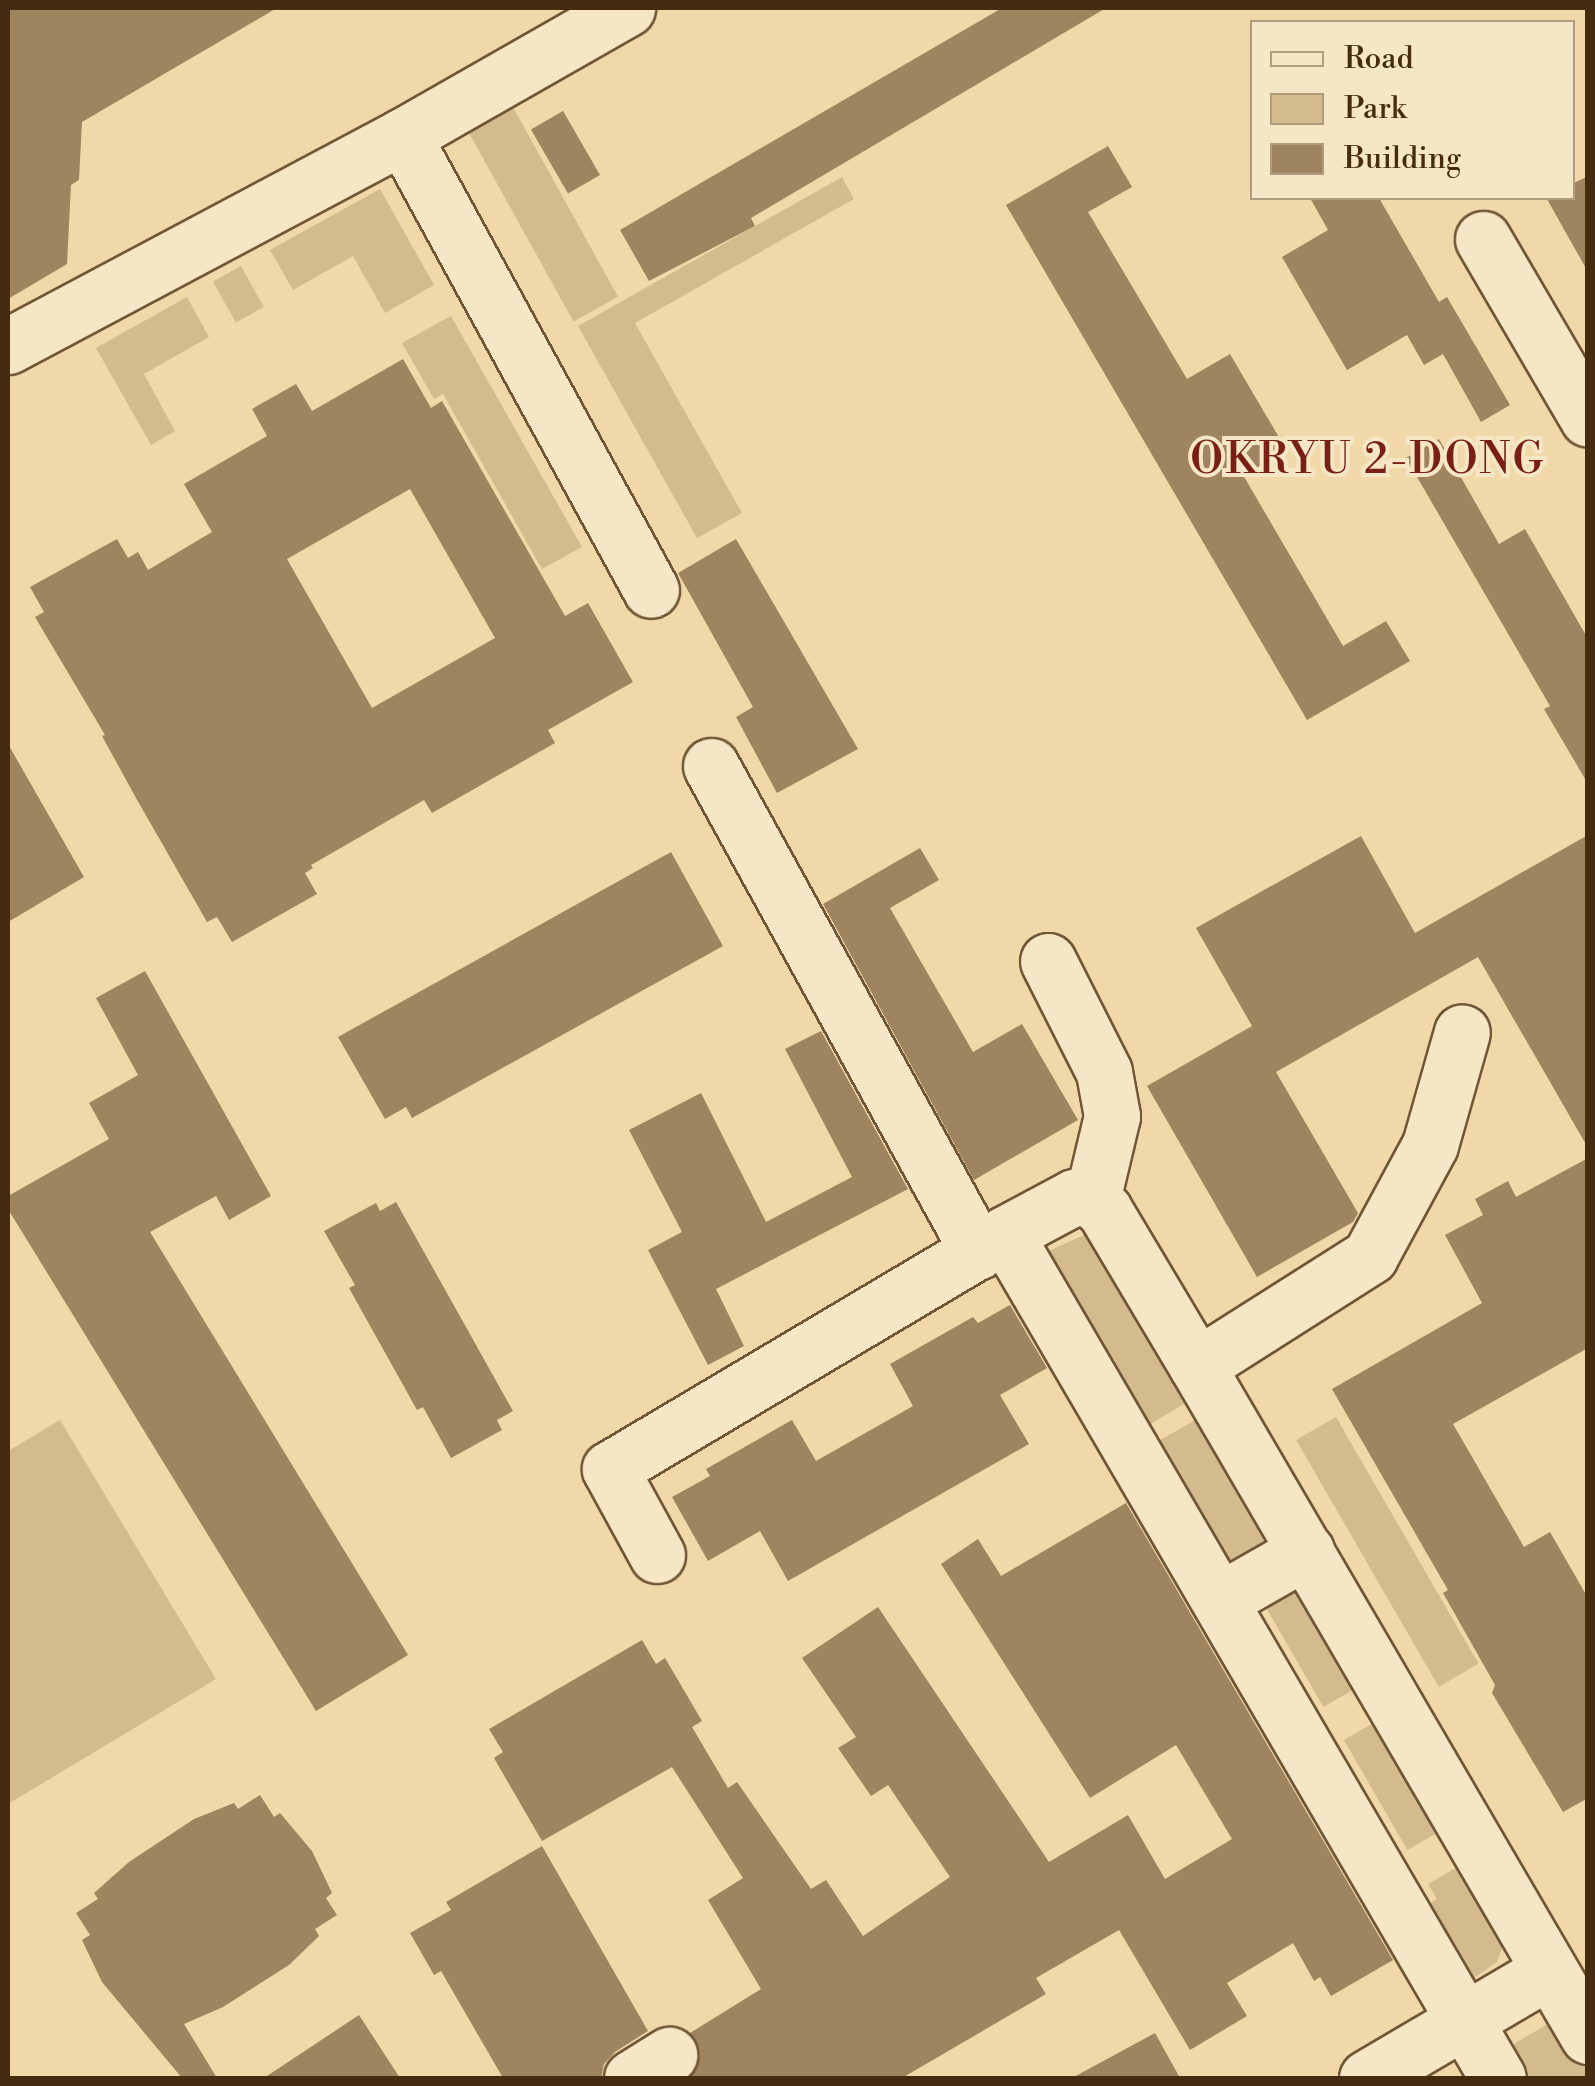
<!DOCTYPE html>
<html>
<head>
<meta charset="utf-8">
<style>
	body { margin:0 }
	#map { position:relative; width:1595px; height:2086px; overflow:hidden; background:#f0d8a8; font-family:"Libre Bodoni",serif }
	div>[style] { position:absolute }
	.green>* { inset:0; background:#d3bb8e; transform-origin:0 0 }
	.building>* { inset:0; background:#9e855f; transform-origin:0 0 }
	.roads { filter:drop-shadow(2px 0 #705636) drop-shadow(-2px 0 #705636) drop-shadow(0 2px #705636) drop-shadow(0 -2px #705636) }
	.minor>* { height:55px; margin:-27.5px; padding:0 27.5px; transform-origin:27.5px; border-radius:27.5px; background:#f5e6c6 }
	span { translate:-50% -50%; white-space:nowrap; text-align:center; line-height:1.15; -webkit-text-stroke:8px #f5e6c6; paint-order:stroke }
	.quarter-label { font-size:42px; color:#7a1f14; letter-spacing:2.5px }
	.frame { position:absolute; inset:0; border:10px solid #452b10; pointer-events:none }
	.legend { position:absolute; left:1250px; top:20px; width:325px; height:180px; box-sizing:border-box; background:#f5e6c6; border:2px solid #af9b7d; margin:0; padding:12px 18px; list-style:none; font-size:30px; color:#452b10 }
	.legend li { display:flex; align-items:center; gap:20px; height:50px }
	.legend b { width:50px; border:2px solid #af9b7d }
</style>
</head>
<body>
<div id="map">
	<div class="green">
		<i style="left:509px;top:100px;width:225px;height:51px;rotate:61deg"></i>
		<i style="clip-path:polygon(842px 177px,854px 199px,635px 323px,742px 513px,697px 538px,578px 326px)"></i>
		<i style="clip-path:polygon(380px 189px,434px 285px,385px 313px,353px 256px,293px 290px,270px 250px)"></i>
		<i style="left:241px;top:266px;width:47px;height:32px;rotate:61deg"></i>
		<i style="clip-path:polygon(187px 297px,209px 337px,144px 374px,175px 431px,151px 445px,96px 348px)"></i>
		<i style="clip-path:polygon(451px 316px,582px 547px,542px 569px,443px 394px,434px 399px,402px 343px)"></i>
		<i style="clip-path:polygon(1084px 1235px,1093px 1239px,1192px 1399px,1142px 1429px,1040px 1255px)"></i>
		<i style="left:1202px;top:1416px;width:151px;height:58px;rotate:60deg"></i>
		<i style="left:1336px;top:1417px;width:285px;height:46px;rotate:60deg"></i>
		<i style="clip-path:polygon(60px 1420px,216px 1679px,8px 1804px,8px 1451px)"></i>
		<i style="left:1302px;top:1582px;width:119px;height:44px;rotate:60deg"></i>
		<i style="left:1382px;top:1718px;width:127px;height:44px;rotate:60deg"></i>
		<i style="clip-path:polygon(1466px 1862px,1505px 1941px,1497px 1962px,1468px 1982px,1424px 1907px,1437px 1899px,1428px 1884px)"></i>
		<i style="clip-path:polygon(1561px 2016px,1587px 2061px,1587px 2078px,1525px 2078px,1507px 2048px)"></i>
	</div>
	<div class="building">
		<i style="clip-path:polygon(8px 8px,277px 8px,82px 122px,79px 180px,71px 185px,67px 264px,8px 299px)"></i>
		<i style="clip-path:polygon(1002px 8px,1106px 8px,751px 218px,755px 226px,649px 281px,620px 230px)"></i>
		<i style="left:563px;top:111px;width:74px;height:37px;rotate:60deg"></i>
		<i style="clip-path:polygon(1108px 146px,1132px 187px,1088px 212px,1187px 379px,1230px 354px,1287px 451px,1243px 475px,1343px 646px,1386px 621px,1410px 661px,1307px 720px,1006px 205px)"></i>
		<i style="clip-path:polygon(1588px 176px,1588px 272px,1547px 199px,1572px 198px,1572px 184px)"></i>
		<i style="clip-path:polygon(1310px 198px,1379px 198px,1439px 302px,1447px 297px,1510px 405px,1481px 422px,1443px 354px,1424px 365px,1407px 335px,1347px 370px,1282px 257px,1328px 230px)"></i>
		<i style="clip-path:polygon(evenodd,403px 359px,431px 408px,442px 401px,565px 616px,588px 603px,633px 682px,548px 730px,555px 743px,432px 813px,424px 800px,311px 865px,313px 868px,305px 873px,317px 894px,232px 942px,217px 917px,207px 922px,136px 798px,102px 736px,105px 735px,35px 617px,44px 612px,30px 587px,117px 539px,128px 558px,138px 552px,148px 570px,212px 532px,184px 484px,267px 436px,252px 409px,296px 384px,312px 411px,403px 359px,410px 489px,495px 638px,372px 708px,287px 559px,410px 489px)"></i>
		<i style="clip-path:polygon(1439px 439px,1499px 544px,1525px 529px,1588px 639px,1588px 784px,1544px 709px,1550px 706px,1406px 458px)"></i>
		<i style="clip-path:polygon(736px 539px,858px 749px,777px 793px,736px 717px,753px 707px,678px 573px)"></i>
		<i style="clip-path:polygon(8px 744px,84px 877px,8px 922px)"></i>
		<i style="clip-path:polygon(1588px 835px,1588px 1148px,1478px 957px,1276px 1072px,1358px 1213px,1353px 1222px,1257px 1277px,1147px 1086px,1252px 1026px,1196px 928px,1361px 836px,1415px 933px)"></i>
		<i style="clip-path:polygon(920px 848px,939px 880px,890px 908px,973px 1052px,1022px 1024px,1078px 1120px,974px 1180px,823px 904px)"></i>
		<i style="clip-path:polygon(671px 852px,723px 946px,412px 1118px,406px 1107px,385px 1119px,338px 1037px)"></i>
		<i style="clip-path:polygon(145px 971px,271px 1196px,229px 1220px,216px 1196px,150px 1232px,408px 1655px,316px 1711px,8px 1209px,8px 1196px,109px 1139px,89px 1103px,138px 1075px,96px 998px)"></i>
		<i style="clip-path:polygon(821px 1031px,908px 1189px,716px 1289px,744px 1346px,708px 1365px,648px 1250px,682px 1232px,629px 1130px,701px 1093px,766px 1222px,852px 1177px,785px 1049px)"></i>
		<i style="clip-path:polygon(1588px 1158px,1588px 1348px,1453px 1424px,1524px 1547px,1550px 1532px,1588px 1598px,1588px 1798px,1563px 1812px,1492px 1693px,1495px 1685px,1443px 1593px,1448px 1590px,1332px 1389px,1482px 1303px,1445px 1235px,1483px 1215px,1475px 1199px,1508px 1181px,1516px 1197px)"></i>
		<i style="clip-path:polygon(396px 1202px,513px 1411px,497px 1420px,502px 1430px,451px 1458px,423px 1407px,417px 1410px,349px 1288px,355px 1285px,324px 1231px,376px 1203px,380px 1211px)"></i>
		<i style="clip-path:polygon(1010px 1305px,1047px 1368px,1000px 1395px,1029px 1444px,788px 1581px,760px 1531px,708px 1561px,672px 1497px,710px 1476px,706px 1469px,792px 1420px,816px 1461px,913px 1406px,890px 1364px,973px 1317px,978px 1323px)"></i>
		<i style="clip-path:polygon(1126px 1503px,1393px 1960px,1331px 1996px,1320px 1977px,1314px 1981px,1293px 1943px,1227px 1983px,1247px 2016px,1190px 2050px,1119px 1930px,1036px 1978px,1046px 1994px,902px 2078px,689px 2078px,700px 2055px,690px 2033px,761px 1989px,708px 1900px,743px 1878px,672px 1767px,542px 1841px,494px 1758px,503px 1752px,489px 1729px,642px 1640px,656px 1664px,665px 1658px,702px 1721px,692px 1727px,728px 1788px,737px 1782px,811px 1889px,826px 1880px,863px 1936px,950px 1877px,888px 1785px,871px 1796px,838px 1748px,856px 1737px,802px 1658px,878px 1607px,1049px 1862px,1128px 1815px,1165px 1879px,1232px 1839px,1176px 1745px,1090px 1798px,941px 1564px,978px 1539px,1001px 1576px)"></i>
		<i style="clip-path:polygon(260px 1795px,274px 1817px,280px 1813px,312px 1851px,332px 1893px,326px 1898px,337px 1915px,315px 1929px,319px 1936px,289px 1965px,223px 2007px,184px 2024px,217px 2078px,182px 2078px,102px 1982px,82px 1940px,90px 1935px,76px 1913px,98px 1899px,94px 1893px,129px 1862px,194px 1819px,234px 1803px,238px 1809px)"></i>
		<i style="clip-path:polygon(542px 1846px,648px 2031px,615px 2052px,604px 2064px,601px 2078px,503px 2078px,441px 1971px,434px 1975px,410px 1933px,451px 1910px,446px 1902px)"></i>
		<i style="clip-path:polygon(359px 2015px,400px 2078px,264px 2078px)"></i>
		<i style="clip-path:polygon(1155px 2033px,1180px 2078px,1072px 2078px)"></i>
	</div>
	<div class="roads">
		<div class="minor">
			<i style="left:403px;top:136px;width:517px;rotate:61.35deg"></i>
			<i style="left:1483px;top:239px;width:208px;rotate:59.7deg"></i>
			<i style="left:8px;top:346px;width:447px;rotate:-28deg"></i>
			<i style="left:403px;top:136px;width:258px;rotate:-29.7deg"></i>
			<i style="left:711px;top:766px;width:554px;rotate:61.17deg"></i>
			<i style="left:1048px;top:961px;width:124px;rotate:63.2deg"></i>
			<i style="left:1104px;top:1072px;width:45px;rotate:79.7deg"></i>
			<i style="left:1112px;top:1116px;width:86px;rotate:103.4deg"></i>
			<i style="left:1005px;top:1234px;width:977px;rotate:59.71deg"></i>
			<i style="left:1197px;top:1366px;width:205px;rotate:-32.4deg"></i>
			<i style="left:1370px;top:1256px;width:126px;rotate:-61.6deg"></i>
			<i style="left:1430px;top:1145px;width:117px;rotate:-74.2deg"></i>
			<i style="left:657px;top:1555px;width:98px;rotate:-118.7deg"></i>
			<i style="left:610px;top:1469px;width:460px;rotate:-30.7deg"></i>
			<i style="left:1005px;top:1234px;width:78px;rotate:-28.2deg"></i>
			<i style="left:1074px;top:1197px;width:18px;rotate:9deg"></i>
			<i style="left:1092px;top:1200px;width:16px;rotate:40deg"></i>
			<i style="left:1104px;top:1210px;width:182px;rotate:59.2deg"></i>
			<i style="left:1197px;top:1366px;width:776px;rotate:59.73deg"></i>
			<i style="left:1222px;top:1599px;width:97px;rotate:-29.7deg"></i>
			<i style="left:632px;top:2078px;width:44px;rotate:-31.9deg"></i>
			<i style="left:1367px;top:2078px;width:211px;rotate:-30.5deg"></i>
		</div>
	</div>
	<div class="quarter-label">
		<span style="left:1368px;top:461px">OKRYU 2-DONG</span>
	</div>
	<div class="frame"></div>
	<ul class="legend">
	<li><b style="height:12px;background:#f5e6c6"></b>Road</li>
	<li><b style="height:28px;background:#d3bb8e"></b>Park</li>
	<li><b style="height:28px;background:#9e855f"></b>Building</li>
	</ul>
</div>
</body>
</html>
